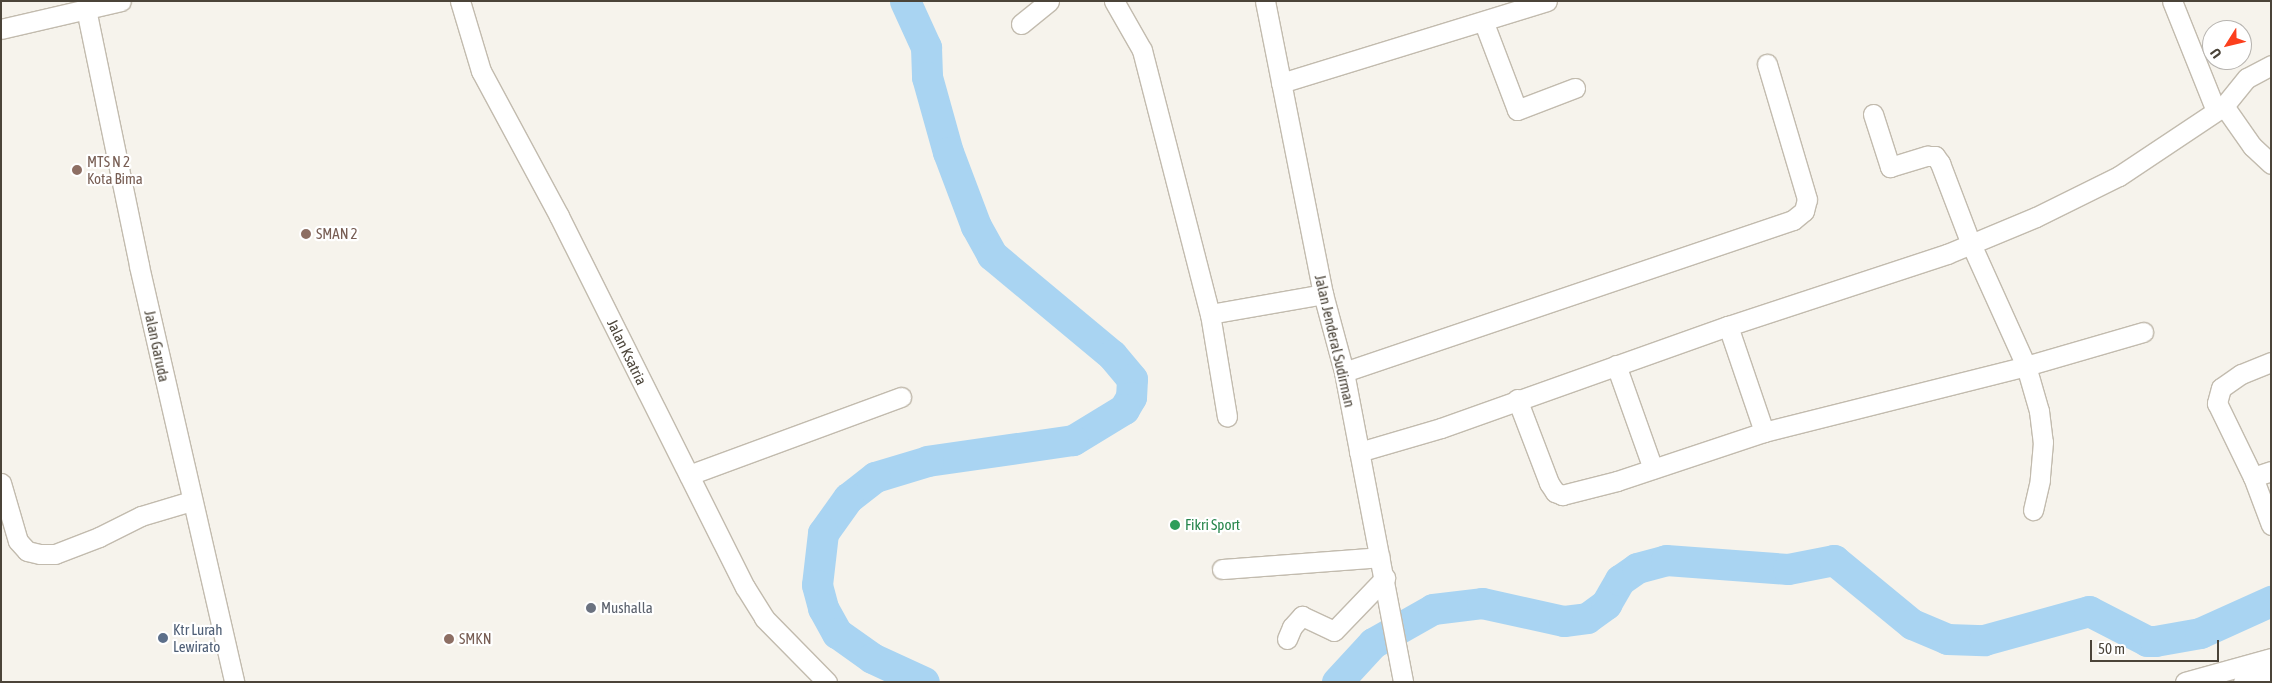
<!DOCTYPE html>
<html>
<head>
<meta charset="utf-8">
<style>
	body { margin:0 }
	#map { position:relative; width:2272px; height:683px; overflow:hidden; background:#f6f3ec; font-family:"Asap Condensed",sans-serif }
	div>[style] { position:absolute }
	.river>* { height:31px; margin:-15.5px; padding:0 15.5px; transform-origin:15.5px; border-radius:15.5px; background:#a9d4f2 }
	.roads { filter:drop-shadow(1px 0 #c2bbae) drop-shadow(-1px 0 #c2bbae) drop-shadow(0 1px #c2bbae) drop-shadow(0 -1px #c2bbae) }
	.minor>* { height:19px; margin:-9.5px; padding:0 9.5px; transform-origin:9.5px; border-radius:9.5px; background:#fff }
	.dots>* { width:14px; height:14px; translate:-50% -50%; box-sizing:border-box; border:2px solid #fff; border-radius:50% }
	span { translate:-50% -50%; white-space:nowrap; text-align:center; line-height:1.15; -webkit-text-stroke:4.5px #fff; paint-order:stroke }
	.education-label { font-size:15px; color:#785e54 }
	.left { translate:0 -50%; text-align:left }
	.street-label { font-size:15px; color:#4b4439 }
	.leisure-label { font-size:15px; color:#27864d }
	.worship-label { font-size:15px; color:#5b616d }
	.service-label { font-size:15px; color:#4e5e75 }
	.frame { position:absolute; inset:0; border:2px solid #4b4439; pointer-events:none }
	.north { position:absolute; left:2202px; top:20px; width:50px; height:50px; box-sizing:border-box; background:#fff; border:1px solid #b7b4b0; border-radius:50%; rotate:234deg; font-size:14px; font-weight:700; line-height:20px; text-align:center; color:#4b4439 }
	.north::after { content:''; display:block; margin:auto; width:18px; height:22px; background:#fc3f1d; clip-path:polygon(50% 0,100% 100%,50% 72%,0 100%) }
	.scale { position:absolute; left:2090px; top:640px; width:129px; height:22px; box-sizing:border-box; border:2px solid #4b4439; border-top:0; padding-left:6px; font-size:15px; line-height:18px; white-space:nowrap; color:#4b4439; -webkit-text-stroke:4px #fff; paint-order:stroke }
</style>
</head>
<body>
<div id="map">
	<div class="river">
		<i style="left:905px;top:1px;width:51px;rotate:65.5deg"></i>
		<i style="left:926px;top:47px;width:30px;rotate:88deg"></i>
		<i style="left:927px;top:77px;width:78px;rotate:74.4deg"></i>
		<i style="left:948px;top:152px;width:79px;rotate:69.3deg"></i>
		<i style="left:976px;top:226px;width:33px;rotate:61deg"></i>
		<i style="left:992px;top:255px;width:156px;rotate:39.8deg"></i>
		<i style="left:1112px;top:355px;width:31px;rotate:50deg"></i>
		<i style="left:1132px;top:379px;width:18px;rotate:93deg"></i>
		<i style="left:1131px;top:397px;width:14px;rotate:120deg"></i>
		<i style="left:1124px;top:409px;width:60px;rotate:148.7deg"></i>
		<i style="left:1073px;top:440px;width:147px;rotate:171.8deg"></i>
		<i style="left:928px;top:461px;width:55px;rotate:163.2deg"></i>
		<i style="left:875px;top:477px;width:34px;rotate:142deg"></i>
		<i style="left:848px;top:498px;width:43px;rotate:125.5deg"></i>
		<i style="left:823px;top:533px;width:52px;rotate:96.6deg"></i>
		<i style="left:817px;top:585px;width:24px;rotate:75deg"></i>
		<i style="left:823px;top:608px;width:29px;rotate:61deg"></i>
		<i style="left:837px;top:633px;width:43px;rotate:35.5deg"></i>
		<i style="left:872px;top:658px;width:57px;rotate:24.8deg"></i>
		<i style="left:1337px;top:682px;width:53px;rotate:-47.3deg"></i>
		<i style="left:1373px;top:643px;width:69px;rotate:-29.5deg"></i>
		<i style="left:1433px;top:609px;width:49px;rotate:-7deg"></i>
		<i style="left:1482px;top:603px;width:84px;rotate:12.4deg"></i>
		<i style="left:1564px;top:621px;width:23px;rotate:-7deg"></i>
		<i style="left:1587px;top:618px;width:24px;rotate:-36deg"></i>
		<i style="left:1606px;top:604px;width:28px;rotate:-60deg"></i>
		<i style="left:1620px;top:580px;width:21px;rotate:-35deg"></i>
		<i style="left:1637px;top:568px;width:30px;rotate:-15deg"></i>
		<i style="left:1666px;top:560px;width:122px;rotate:4.2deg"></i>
		<i style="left:1788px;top:569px;width:47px;rotate:-11.1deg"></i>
		<i style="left:1834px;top:560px;width:101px;rotate:39.4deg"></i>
		<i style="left:1912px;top:624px;width:38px;rotate:23deg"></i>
		<i style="left:1947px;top:639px;width:37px;rotate:2deg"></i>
		<i style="left:1984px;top:640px;width:109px;rotate:-15.4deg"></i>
		<i style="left:2089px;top:611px;width:65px;rotate:27.3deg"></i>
		<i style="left:2147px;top:641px;width:8px"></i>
		<i style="left:2155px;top:641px;width:46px;rotate:-10.1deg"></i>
		<i style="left:2200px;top:633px;width:78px;rotate:-24.3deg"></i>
	</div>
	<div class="roads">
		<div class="minor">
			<i style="left:460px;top:1px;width:73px;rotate:73.3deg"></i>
			<i style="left:481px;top:71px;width:165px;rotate:61.7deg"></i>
			<i style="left:559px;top:216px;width:415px;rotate:63.4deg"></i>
			<i style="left:745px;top:587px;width:36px;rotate:58deg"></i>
			<i style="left:764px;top:618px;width:90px;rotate:45.5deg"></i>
			<i style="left:1114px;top:1px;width:56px;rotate:60.3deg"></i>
			<i style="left:1142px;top:50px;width:273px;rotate:75.6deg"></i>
			<i style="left:1210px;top:314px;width:115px;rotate:-10deg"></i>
			<i style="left:1265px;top:1px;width:299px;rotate:78.8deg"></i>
			<i style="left:1323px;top:294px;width:81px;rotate:74.9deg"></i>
			<i style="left:1344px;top:372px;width:316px;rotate:79.2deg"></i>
			<i style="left:2172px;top:1px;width:118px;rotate:68.2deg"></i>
			<i style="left:86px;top:9px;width:262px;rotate:78.3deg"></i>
			<i style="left:139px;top:266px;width:427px;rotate:77.1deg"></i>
			<i style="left:1484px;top:23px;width:93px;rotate:69.2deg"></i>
			<i style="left:1517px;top:110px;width:62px;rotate:-20.8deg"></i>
			<i style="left:1021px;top:24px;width:36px;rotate:-39deg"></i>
			<i style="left:1px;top:29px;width:123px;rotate:-13.1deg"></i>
			<i style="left:1281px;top:83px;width:278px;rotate:-17.1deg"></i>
			<i style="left:2224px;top:106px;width:49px;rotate:55deg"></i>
			<i style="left:2252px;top:146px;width:26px;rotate:43deg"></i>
			<i style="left:1873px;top:114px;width:56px;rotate:72.2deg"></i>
			<i style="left:1890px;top:167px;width:39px;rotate:-17deg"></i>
			<i style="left:1927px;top:156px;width:8px"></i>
			<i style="left:1935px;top:156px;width:9px;rotate:54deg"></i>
			<i style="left:1940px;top:163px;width:87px;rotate:69.1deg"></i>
			<i style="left:1971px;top:244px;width:134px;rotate:65.7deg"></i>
			<i style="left:2026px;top:366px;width:47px;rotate:73.9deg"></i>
			<i style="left:2039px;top:411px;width:31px;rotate:83deg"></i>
			<i style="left:2043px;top:442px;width:38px;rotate:95deg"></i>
			<i style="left:2040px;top:480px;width:31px;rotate:103deg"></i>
			<i style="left:1210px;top:314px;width:104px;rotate:80.6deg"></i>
			<i style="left:1728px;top:326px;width:112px;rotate:71.2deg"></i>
			<i style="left:2271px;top:362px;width:32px;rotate:158deg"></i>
			<i style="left:2241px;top:374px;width:24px;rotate:145deg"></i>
			<i style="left:2221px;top:388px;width:16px;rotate:105deg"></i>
			<i style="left:2217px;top:403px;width:82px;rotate:64.1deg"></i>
			<i style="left:2253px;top:477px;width:51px;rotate:69.4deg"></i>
			<i style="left:1616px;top:365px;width:110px;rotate:70.4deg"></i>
			<i style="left:1344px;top:372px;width:474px;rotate:-18.7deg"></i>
			<i style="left:1793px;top:220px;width:14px;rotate:-39deg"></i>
			<i style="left:1804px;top:211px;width:12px;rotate:-76deg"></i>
			<i style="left:1807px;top:199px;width:141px;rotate:-106.5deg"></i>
			<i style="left:1517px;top:399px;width:90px;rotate:69.1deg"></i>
			<i style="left:1549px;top:483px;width:11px;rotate:56deg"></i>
			<i style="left:1555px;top:492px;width:8px;rotate:23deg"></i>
			<i style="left:1562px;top:495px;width:57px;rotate:-14.3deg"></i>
			<i style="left:1617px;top:481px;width:155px;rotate:-18.4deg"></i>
			<i style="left:1764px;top:432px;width:270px;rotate:-14.1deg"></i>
			<i style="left:2026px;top:366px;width:122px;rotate:-16.2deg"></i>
			<i style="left:1359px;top:452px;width:85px;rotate:-16.3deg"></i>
			<i style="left:1441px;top:428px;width:305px;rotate:-19.6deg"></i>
			<i style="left:1728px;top:326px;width:231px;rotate:-18.2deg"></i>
			<i style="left:1947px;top:254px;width:96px;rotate:-22.6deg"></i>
			<i style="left:2036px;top:217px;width:93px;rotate:-26.3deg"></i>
			<i style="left:2119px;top:176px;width:126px;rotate:-33.7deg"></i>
			<i style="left:2224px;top:106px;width:36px;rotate:-51deg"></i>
			<i style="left:2247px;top:78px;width:27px;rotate:-28deg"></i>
			<i style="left:689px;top:475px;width:226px;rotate:-20.2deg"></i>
			<i style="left:2253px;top:477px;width:19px;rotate:-18deg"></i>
			<i style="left:1px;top:483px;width:60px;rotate:73.7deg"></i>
			<i style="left:18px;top:541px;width:13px;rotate:48deg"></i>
			<i style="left:27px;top:551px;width:13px;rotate:13deg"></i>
			<i style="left:40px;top:554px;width:15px"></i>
			<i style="left:55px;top:554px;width:47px;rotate:-21.1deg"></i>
			<i style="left:99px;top:537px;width:47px;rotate:-26.6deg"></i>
			<i style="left:141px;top:516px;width:52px;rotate:-16.7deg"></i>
			<i style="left:1222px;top:569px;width:158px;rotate:-4.3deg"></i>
			<i style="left:1287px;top:639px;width:13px;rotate:-67deg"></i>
			<i style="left:1292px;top:627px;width:15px;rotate:-48deg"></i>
			<i style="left:1302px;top:616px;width:35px;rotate:25deg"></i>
			<i style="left:1334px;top:631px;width:74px;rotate:-46.1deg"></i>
			<i style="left:2185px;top:682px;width:89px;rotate:-15.6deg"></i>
			<i style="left:2243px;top:682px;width:29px;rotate:-16deg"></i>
		</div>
	</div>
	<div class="dots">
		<i style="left:77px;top:170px;background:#8d6e63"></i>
		<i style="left:306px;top:234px;background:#8d6e63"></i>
		<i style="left:1175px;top:525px;background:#2e9e5b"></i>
		<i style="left:591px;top:608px;background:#6b7280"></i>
		<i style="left:163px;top:638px;background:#5c6f8a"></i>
		<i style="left:449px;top:639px;background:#8d6e63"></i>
	</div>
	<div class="education-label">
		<span class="left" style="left:87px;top:170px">MTS N 2<br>Kota Bima</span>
		<span class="left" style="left:316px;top:234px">SMAN 2</span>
		<span class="left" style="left:459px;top:639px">SMKN</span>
	</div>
	<div class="street-label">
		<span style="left:1335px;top:341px;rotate:77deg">Jalan Jenderal Sudirman</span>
		<span style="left:157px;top:346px;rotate:78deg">Jalan Garuda</span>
		<span style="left:627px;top:352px;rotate:64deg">Jalan Ksatria</span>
	</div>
	<div class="leisure-label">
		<span class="left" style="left:1185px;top:525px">Fikri Sport</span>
	</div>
	<div class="worship-label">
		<span class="left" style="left:601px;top:608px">Mushalla</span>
	</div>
	<div class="service-label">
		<span class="left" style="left:173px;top:638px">Ktr Lurah<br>Lewirato</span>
	</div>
	<div class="frame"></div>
	<div class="north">U</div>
	<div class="scale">50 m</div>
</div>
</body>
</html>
